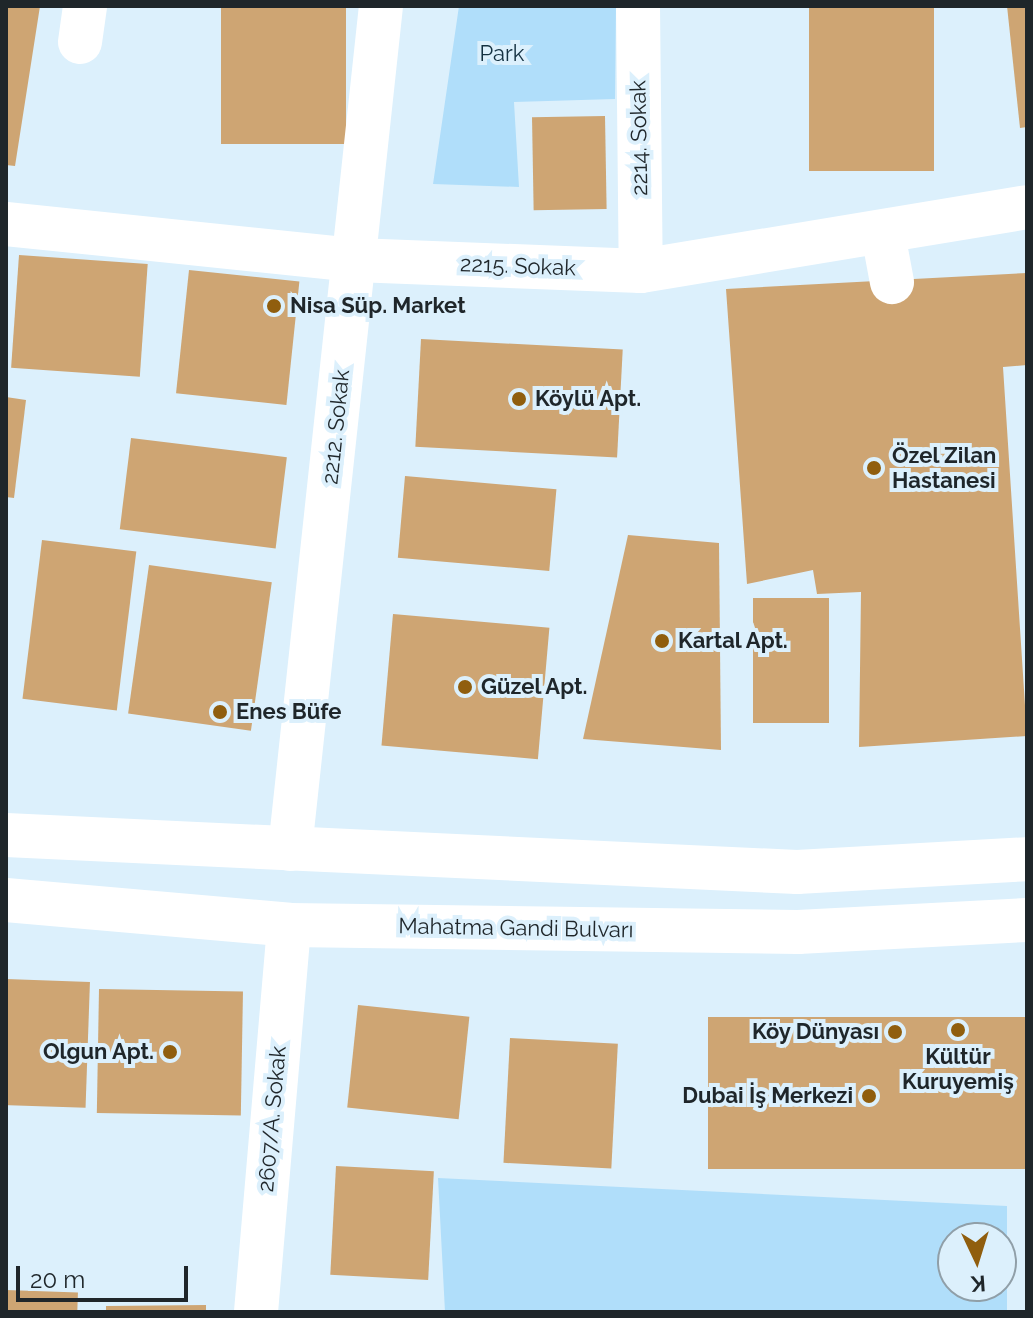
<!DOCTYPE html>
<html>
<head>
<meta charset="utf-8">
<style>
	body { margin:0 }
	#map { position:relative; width:1033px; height:1318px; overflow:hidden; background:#dcf0fc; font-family:Raleway,sans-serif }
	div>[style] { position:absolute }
	.green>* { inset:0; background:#b0defa }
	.building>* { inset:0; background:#cea573; transform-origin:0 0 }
	.minor>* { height:44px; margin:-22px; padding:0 22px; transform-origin:22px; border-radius:22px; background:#fff }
	.major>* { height:44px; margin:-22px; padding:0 22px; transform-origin:22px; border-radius:22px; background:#fff }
	.dots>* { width:22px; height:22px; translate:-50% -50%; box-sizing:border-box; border:4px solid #dcf0fc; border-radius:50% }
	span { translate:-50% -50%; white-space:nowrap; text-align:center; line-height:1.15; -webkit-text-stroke:8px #dcf0fc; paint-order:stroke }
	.park-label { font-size:22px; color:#143141 }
	.street-label { font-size:22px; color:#1f262a }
	.poi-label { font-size:22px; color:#1f262a; font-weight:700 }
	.left { translate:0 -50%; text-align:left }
	.right { translate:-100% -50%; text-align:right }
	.frame { position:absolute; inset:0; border:8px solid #1f262a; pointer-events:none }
	.north { position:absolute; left:937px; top:1222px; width:80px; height:80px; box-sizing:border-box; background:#dcf0fc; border:2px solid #909fa8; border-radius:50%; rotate:176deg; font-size:22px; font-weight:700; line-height:32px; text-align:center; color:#1f262a }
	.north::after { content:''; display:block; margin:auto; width:28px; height:36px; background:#905e0e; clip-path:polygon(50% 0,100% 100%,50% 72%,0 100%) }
	.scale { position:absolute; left:16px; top:1266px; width:172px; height:36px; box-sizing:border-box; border:4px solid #1f262a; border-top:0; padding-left:10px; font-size:24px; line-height:28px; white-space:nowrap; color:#1f262a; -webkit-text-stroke:6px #dcf0fc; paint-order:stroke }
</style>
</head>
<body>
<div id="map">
	<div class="green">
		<i style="clip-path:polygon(459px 6px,616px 6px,615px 99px,514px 102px,519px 187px,433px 184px)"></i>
		<i style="clip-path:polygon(evenodd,438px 1178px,1007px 1206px,1007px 1312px,445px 1312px,438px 1178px,953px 1238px,1001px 1238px,1001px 1286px,953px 1286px,953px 1238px)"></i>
	</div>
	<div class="building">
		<i style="clip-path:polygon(6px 6px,40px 6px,15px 166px,6px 165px)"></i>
		<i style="left:221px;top:6px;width:125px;height:138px"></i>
		<i style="left:809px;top:6px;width:125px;height:165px"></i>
		<i style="clip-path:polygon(1007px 6px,1027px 6px,1027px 127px,1020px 128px)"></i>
		<i style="left:605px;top:116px;width:93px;height:73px;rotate:89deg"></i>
		<i style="left:19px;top:255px;width:129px;height:113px;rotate:4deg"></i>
		<i style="left:189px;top:270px;width:111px;height:124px;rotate:6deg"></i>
		<i style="clip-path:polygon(1027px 273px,1027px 365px,1003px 367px,1027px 736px,859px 747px,861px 592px,817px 594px,813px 570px,747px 584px,726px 289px)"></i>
		<i style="left:421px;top:339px;width:202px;height:108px;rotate:3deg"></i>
		<i style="clip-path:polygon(6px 397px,26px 400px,14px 498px,6px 497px)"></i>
		<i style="left:131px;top:438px;width:157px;height:92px;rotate:7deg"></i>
		<i style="left:405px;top:476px;width:152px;height:82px;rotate:5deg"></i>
		<i style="clip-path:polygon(628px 535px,719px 543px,721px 750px,583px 739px)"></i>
		<i style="left:42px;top:540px;width:95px;height:160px;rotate:7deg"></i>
		<i style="left:149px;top:565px;width:124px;height:150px;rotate:8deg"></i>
		<i style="left:753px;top:598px;width:76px;height:125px"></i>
		<i style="left:393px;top:614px;width:157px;height:132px;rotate:5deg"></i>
		<i style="left:6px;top:979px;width:84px;height:126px;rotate:2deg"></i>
		<i style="left:99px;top:989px;width:144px;height:124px;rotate:1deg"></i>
		<i style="left:358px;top:1005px;width:112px;height:103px;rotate:6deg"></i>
		<i style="left:1027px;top:1017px;width:152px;height:319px;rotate:90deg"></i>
		<i style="left:510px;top:1038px;width:108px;height:125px;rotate:3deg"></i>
		<i style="left:336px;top:1166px;width:98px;height:109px;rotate:3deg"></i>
		<i style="left:6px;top:1290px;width:72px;height:22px;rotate:2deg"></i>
		<i style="clip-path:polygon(206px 1305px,206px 1312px,106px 1312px,106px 1306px)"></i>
	</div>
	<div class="minor">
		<i style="left:638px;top:6px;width:265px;rotate:89.4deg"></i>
		<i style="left:80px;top:42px;width:36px;rotate:-82deg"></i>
		<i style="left:6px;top:224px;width:351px;rotate:5.9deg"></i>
		<i style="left:355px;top:260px;width:286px;rotate:2.2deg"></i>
		<i style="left:641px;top:271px;width:391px;rotate:-9.4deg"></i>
		<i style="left:883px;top:234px;width:49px;rotate:79.4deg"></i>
		<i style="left:290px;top:849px;width:848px;rotate:-83.84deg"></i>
		<i style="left:256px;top:1312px;width:388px;rotate:-85.1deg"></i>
	</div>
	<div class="major">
		<i style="left:6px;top:835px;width:792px;rotate:2.68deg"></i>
		<i style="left:797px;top:872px;width:230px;rotate:-3.2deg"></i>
		<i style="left:6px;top:900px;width:284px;rotate:5deg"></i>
		<i style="left:289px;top:925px;width:509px;rotate:0.79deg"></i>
		<i style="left:798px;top:932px;width:229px;rotate:-3deg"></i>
	</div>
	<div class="dots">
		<i style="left:274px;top:306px;background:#905e0e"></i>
		<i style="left:519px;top:399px;background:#905e0e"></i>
		<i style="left:874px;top:468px;background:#905e0e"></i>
		<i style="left:662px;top:641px;background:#905e0e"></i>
		<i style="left:465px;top:687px;background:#905e0e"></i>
		<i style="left:220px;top:712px;background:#905e0e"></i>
		<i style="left:958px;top:1030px;background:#905e0e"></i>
		<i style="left:895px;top:1032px;background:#905e0e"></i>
		<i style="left:170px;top:1052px;background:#905e0e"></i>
		<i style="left:869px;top:1096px;background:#905e0e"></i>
	</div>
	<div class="park-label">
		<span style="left:502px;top:54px">Park</span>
	</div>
	<div class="street-label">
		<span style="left:639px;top:138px;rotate:-91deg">2214. Sokak</span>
		<span style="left:518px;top:266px;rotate:2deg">2215. Sokak</span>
		<span style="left:336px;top:427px;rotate:-84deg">2212. Sokak</span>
		<span style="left:516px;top:928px;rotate:1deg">Mahatma Gandi Bulvarı</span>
		<span style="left:272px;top:1119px;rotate:-85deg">2607/A. Sokak</span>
	</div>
	<div class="poi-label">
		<span class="left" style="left:290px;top:306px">Nisa Süp. Market</span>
		<span class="left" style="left:535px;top:399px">Köylü Apt.</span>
		<span class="left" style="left:892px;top:468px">Özel Zilan<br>Hastanesi</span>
		<span class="left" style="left:678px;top:641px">Kartal Apt.</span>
		<span class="left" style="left:481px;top:687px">Güzel Apt.</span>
		<span class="left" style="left:236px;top:712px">Enes Büfe</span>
		<span class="right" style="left:879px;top:1032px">Köy Dünyası</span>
		<span class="right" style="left:154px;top:1052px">Olgun Apt.</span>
		<span style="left:958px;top:1069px">Kültür<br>Kuruyemiş</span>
		<span class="right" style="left:853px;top:1096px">Dubai İş Merkezi</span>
	</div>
	<div class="frame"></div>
	<div class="north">K</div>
	<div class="scale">20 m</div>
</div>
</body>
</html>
